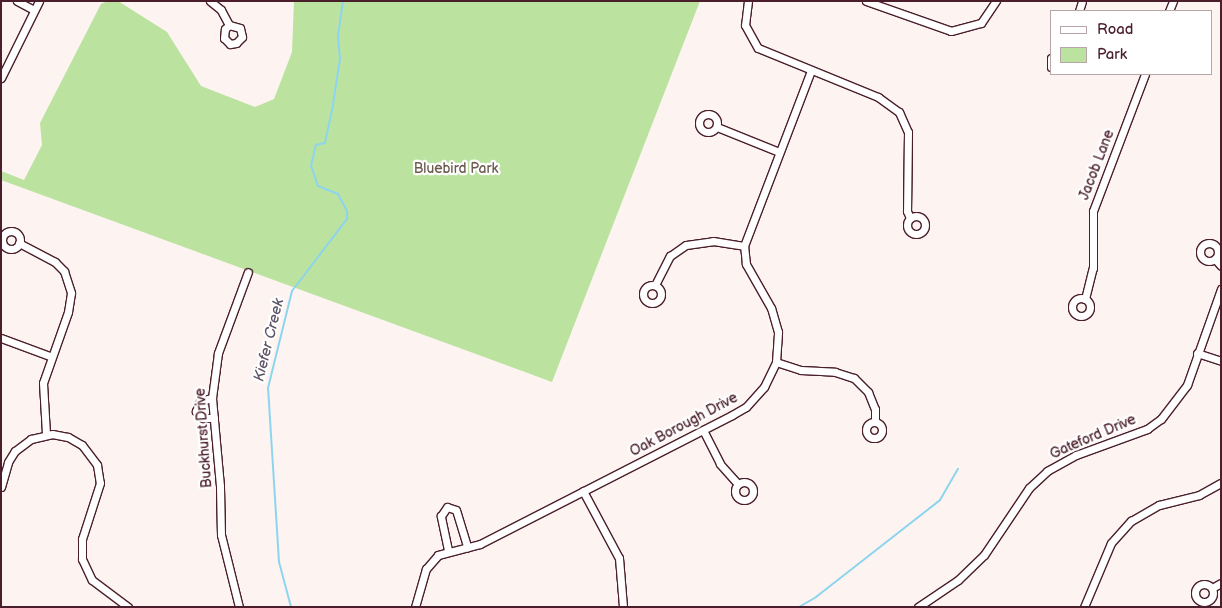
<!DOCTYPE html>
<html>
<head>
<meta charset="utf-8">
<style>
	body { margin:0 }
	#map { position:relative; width:1222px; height:608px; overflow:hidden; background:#fdf4f2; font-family:"Balsamiq Sans",sans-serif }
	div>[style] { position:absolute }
	.green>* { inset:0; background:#bbe39f }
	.stream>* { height:2px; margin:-1px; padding:0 1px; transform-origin:1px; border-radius:1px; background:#8dd5ee }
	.roads { filter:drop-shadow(1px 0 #4a1f2b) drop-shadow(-1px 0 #4a1f2b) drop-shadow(0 1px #4a1f2b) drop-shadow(0 -1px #4a1f2b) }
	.minor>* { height:7px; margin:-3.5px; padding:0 3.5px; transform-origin:3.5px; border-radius:3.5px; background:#fff }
	.minor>.ring { margin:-3.5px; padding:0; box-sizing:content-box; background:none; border:7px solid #fff; border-radius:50% }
	span { translate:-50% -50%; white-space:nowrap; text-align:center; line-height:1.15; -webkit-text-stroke:4.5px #fff; paint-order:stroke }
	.street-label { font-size:14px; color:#4a1f2b }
	.park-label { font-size:14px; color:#6c5a4e }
	.water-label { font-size:15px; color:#5e5666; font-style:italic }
	.frame { position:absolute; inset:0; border:2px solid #4a1f2b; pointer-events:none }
	.legend { position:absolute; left:1050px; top:10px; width:162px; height:65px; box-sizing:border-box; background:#fff; border:1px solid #b7a5aa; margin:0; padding:6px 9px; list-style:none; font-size:15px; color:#4a1f2b }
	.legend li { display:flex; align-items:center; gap:10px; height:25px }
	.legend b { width:25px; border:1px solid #b7a5aa }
</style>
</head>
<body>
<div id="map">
	<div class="green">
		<i style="clip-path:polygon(108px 1px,118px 1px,167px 32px,201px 86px,255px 107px,274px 99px,292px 52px,294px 1px,700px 1px,552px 382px,1px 180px,1px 171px,24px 180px,42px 145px,40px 123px,101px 4px)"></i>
	</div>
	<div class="stream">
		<i style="left:291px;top:607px;width:47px;rotate:-104.9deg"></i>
		<i style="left:279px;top:562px;width:174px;rotate:-93.6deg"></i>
		<i style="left:268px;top:388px;width:100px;rotate:-76.1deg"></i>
		<i style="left:292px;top:291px;width:91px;rotate:-52.6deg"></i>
		<i style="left:347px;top:219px;width:8px;rotate:-90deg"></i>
		<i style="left:347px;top:211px;width:19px;rotate:-118deg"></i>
		<i style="left:338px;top:194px;width:22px;rotate:-158deg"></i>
		<i style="left:318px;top:186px;width:21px;rotate:-109deg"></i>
		<i style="left:311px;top:166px;width:22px;rotate:-77deg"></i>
		<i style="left:316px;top:145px;width:9px;rotate:-13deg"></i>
		<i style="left:325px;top:143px;width:40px;rotate:-78deg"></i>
		<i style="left:333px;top:104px;width:46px;rotate:-81.2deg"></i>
		<i style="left:340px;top:59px;width:23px;rotate:-95deg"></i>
		<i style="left:338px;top:36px;width:35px;rotate:-82deg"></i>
		<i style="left:799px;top:607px;width:20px;rotate:-30deg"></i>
		<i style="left:816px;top:597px;width:157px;rotate:-38deg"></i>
		<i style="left:940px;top:500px;width:36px;rotate:-60deg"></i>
	</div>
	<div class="roads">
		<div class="minor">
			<i style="left:17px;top:1px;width:19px;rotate:28deg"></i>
			<i style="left:210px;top:1px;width:14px;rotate:39deg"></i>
			<i style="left:221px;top:10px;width:17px;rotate:62deg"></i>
			<i style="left:229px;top:25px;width:11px;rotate:15deg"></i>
			<i style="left:240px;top:28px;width:9px;rotate:77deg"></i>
			<i style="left:242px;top:37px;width:8px;rotate:135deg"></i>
			<i style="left:236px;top:43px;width:6px;rotate:171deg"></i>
			<i style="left:230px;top:44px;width:8px;rotate:-135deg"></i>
			<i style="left:224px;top:38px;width:9px;rotate:-84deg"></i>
			<i style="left:225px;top:29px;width:6px;rotate:-45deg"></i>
			<i style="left:748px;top:1px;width:24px;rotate:97deg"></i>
			<i style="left:745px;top:25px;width:26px;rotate:61deg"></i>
			<i style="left:758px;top:48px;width:130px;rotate:22.2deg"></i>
			<i style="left:878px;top:97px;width:26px;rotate:36deg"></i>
			<i style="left:899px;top:112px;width:22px;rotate:66deg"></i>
			<i style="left:908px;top:132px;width:79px;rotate:90.7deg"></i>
			<i style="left:907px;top:211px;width:8px;rotate:67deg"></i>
			<i style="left:866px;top:1px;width:90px;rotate:19.4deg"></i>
			<i style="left:951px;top:31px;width:31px;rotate:-15deg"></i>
			<i style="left:981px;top:23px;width:27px;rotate:-56deg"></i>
			<i style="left:1079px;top:11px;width:10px;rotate:-73deg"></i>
			<i style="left:1169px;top:11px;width:11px;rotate:-68deg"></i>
			<i style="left:1051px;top:58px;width:9px;rotate:90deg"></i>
			<i style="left:1px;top:78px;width:86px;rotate:-63.7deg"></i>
			<i class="ring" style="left:699px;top:114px;width:11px;height:11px"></i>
			<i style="left:717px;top:127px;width:67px;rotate:22deg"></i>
			<i class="ring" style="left:907px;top:216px;width:11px;height:11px"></i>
			<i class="ring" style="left:2px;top:231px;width:11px;height:11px"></i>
			<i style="left:19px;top:243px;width:41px;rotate:27.8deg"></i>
			<i style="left:55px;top:262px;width:13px;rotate:45deg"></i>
			<i style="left:64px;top:271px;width:23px;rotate:72deg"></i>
			<i style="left:71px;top:293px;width:19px;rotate:99deg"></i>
			<i style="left:68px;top:312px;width:75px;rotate:109.4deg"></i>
			<i style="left:43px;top:383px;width:51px;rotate:86.6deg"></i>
			<i class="ring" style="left:1200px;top:243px;width:11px;height:11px"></i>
			<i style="left:1215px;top:259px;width:9px;rotate:49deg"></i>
			<i class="ring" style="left:643px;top:285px;width:11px;height:11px"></i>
			<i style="left:655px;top:285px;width:33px;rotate:-63deg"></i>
			<i style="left:670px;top:256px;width:19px;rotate:-35deg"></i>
			<i style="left:686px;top:245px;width:27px;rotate:-8deg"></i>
			<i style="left:713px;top:241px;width:31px;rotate:9deg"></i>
			<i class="ring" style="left:1072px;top:298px;width:11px;height:11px"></i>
			<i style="left:1085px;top:299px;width:32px;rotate:-76deg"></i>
			<i style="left:1093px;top:268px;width:57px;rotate:-90deg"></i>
			<i style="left:1093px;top:211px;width:147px;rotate:-69.2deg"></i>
			<i style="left:1px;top:338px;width:54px;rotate:20.4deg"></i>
			<i style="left:1197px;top:353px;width:25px;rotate:18deg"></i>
			<i style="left:776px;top:362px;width:26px;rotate:18deg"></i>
			<i style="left:801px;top:370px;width:34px;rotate:3deg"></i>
			<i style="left:835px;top:372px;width:20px;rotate:18deg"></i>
			<i style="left:854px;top:378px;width:20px;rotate:45deg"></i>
			<i style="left:868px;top:392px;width:18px;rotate:68deg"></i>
			<i style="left:875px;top:409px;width:13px;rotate:90deg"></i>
			<i style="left:212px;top:398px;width:12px;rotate:166deg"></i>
			<i style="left:200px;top:401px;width:11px;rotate:112deg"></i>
			<i style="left:196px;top:411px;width:10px;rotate:45deg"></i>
			<i style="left:203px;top:418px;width:11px"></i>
			<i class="ring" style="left:866px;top:422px;width:9px;height:9px"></i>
			<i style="left:703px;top:430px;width:38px;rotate:63deg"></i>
			<i style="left:720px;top:464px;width:27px;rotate:48deg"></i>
			<i class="ring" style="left:735px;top:482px;width:11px;height:11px"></i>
			<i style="left:1px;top:487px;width:26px;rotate:-74deg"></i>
			<i style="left:8px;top:462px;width:13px;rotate:-58deg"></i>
			<i style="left:15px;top:451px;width:20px;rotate:-37deg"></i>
			<i style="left:31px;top:439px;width:22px;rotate:-13deg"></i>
			<i style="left:52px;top:434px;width:16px;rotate:11deg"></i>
			<i style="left:68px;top:437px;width:16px;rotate:30deg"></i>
			<i style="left:82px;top:445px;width:25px;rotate:53deg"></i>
			<i style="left:97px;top:465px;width:18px;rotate:81deg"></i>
			<i style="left:100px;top:483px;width:59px;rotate:107.8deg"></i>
			<i style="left:82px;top:539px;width:20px;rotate:90deg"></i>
			<i style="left:82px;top:559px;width:23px;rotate:65deg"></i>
			<i style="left:92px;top:580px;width:45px;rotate:36.9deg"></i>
			<i style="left:583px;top:491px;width:76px;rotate:61.8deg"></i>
			<i style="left:619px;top:558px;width:49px;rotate:85.3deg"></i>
			<i style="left:448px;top:550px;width:35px;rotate:-102deg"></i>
			<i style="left:441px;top:516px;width:11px;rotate:-56deg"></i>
			<i style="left:447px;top:507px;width:9px;rotate:18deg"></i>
			<i style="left:456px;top:510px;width:39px;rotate:73deg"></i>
			<i class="ring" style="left:1195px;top:584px;width:11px;height:11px"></i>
			<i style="left:1212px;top:588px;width:10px;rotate:-29deg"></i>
			<i style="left:239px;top:607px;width:74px;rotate:-104deg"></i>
			<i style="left:221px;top:535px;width:49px;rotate:-91.2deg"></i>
			<i style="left:220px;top:486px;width:88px;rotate:-95.2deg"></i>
			<i style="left:212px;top:398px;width:45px;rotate:-82.4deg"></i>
			<i style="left:218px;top:353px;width:86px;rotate:-69.7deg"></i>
			<i style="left:415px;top:607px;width:40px;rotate:-74deg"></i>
			<i style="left:426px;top:569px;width:18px;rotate:-49deg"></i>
			<i style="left:438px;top:555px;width:43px;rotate:-14.7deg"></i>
			<i style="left:480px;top:544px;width:283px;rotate:-27.1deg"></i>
			<i style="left:732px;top:415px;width:16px;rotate:-30deg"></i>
			<i style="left:746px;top:407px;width:27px;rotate:-48deg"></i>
			<i style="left:764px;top:387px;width:28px;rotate:-64deg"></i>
			<i style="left:776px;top:362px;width:30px;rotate:-86deg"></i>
			<i style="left:778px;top:332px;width:25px;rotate:-106deg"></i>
			<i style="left:771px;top:308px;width:51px;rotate:-119.6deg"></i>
			<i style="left:746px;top:264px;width:18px;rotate:-96deg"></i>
			<i style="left:744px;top:246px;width:187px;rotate:-69.1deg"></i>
			<i style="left:918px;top:607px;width:48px;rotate:-34deg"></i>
			<i style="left:958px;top:580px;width:36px;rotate:-44deg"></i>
			<i style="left:984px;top:555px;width:81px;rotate:-56.1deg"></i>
			<i style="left:1029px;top:488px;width:25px;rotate:-43deg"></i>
			<i style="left:1047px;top:471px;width:33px;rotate:-29deg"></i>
			<i style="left:1076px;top:455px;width:76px;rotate:-20.1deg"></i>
			<i style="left:1147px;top:429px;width:17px;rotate:-36deg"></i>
			<i style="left:1161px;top:419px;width:43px;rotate:-52.6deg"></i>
			<i style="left:1187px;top:385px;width:102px;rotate:-70.5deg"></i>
			<i style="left:1084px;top:607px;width:69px;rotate:-67.1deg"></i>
			<i style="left:1111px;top:543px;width:30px;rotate:-48deg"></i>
			<i style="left:1131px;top:521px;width:32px;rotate:-30deg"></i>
			<i style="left:1159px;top:505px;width:41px;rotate:-14deg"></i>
			<i style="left:1199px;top:495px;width:25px;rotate:-29deg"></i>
		</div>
	</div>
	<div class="street-label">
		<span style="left:1097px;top:165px;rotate:-69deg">Jacob Lane</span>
		<span style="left:684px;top:425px;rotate:-28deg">Oak Borough Drive</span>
		<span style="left:1093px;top:437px;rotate:-23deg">Gateford Drive</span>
		<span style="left:204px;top:438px;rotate:-94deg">Buckhurst Drive</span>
	</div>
	<div class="park-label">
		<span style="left:456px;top:169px">Bluebird Park</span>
	</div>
	<div class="water-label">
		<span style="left:269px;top:340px;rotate:-76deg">Kiefer Creek</span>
	</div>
	<div class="frame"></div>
	<ul class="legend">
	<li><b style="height:6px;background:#fff"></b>Road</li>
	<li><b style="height:14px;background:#bbe39f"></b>Park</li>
	</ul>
</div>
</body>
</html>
